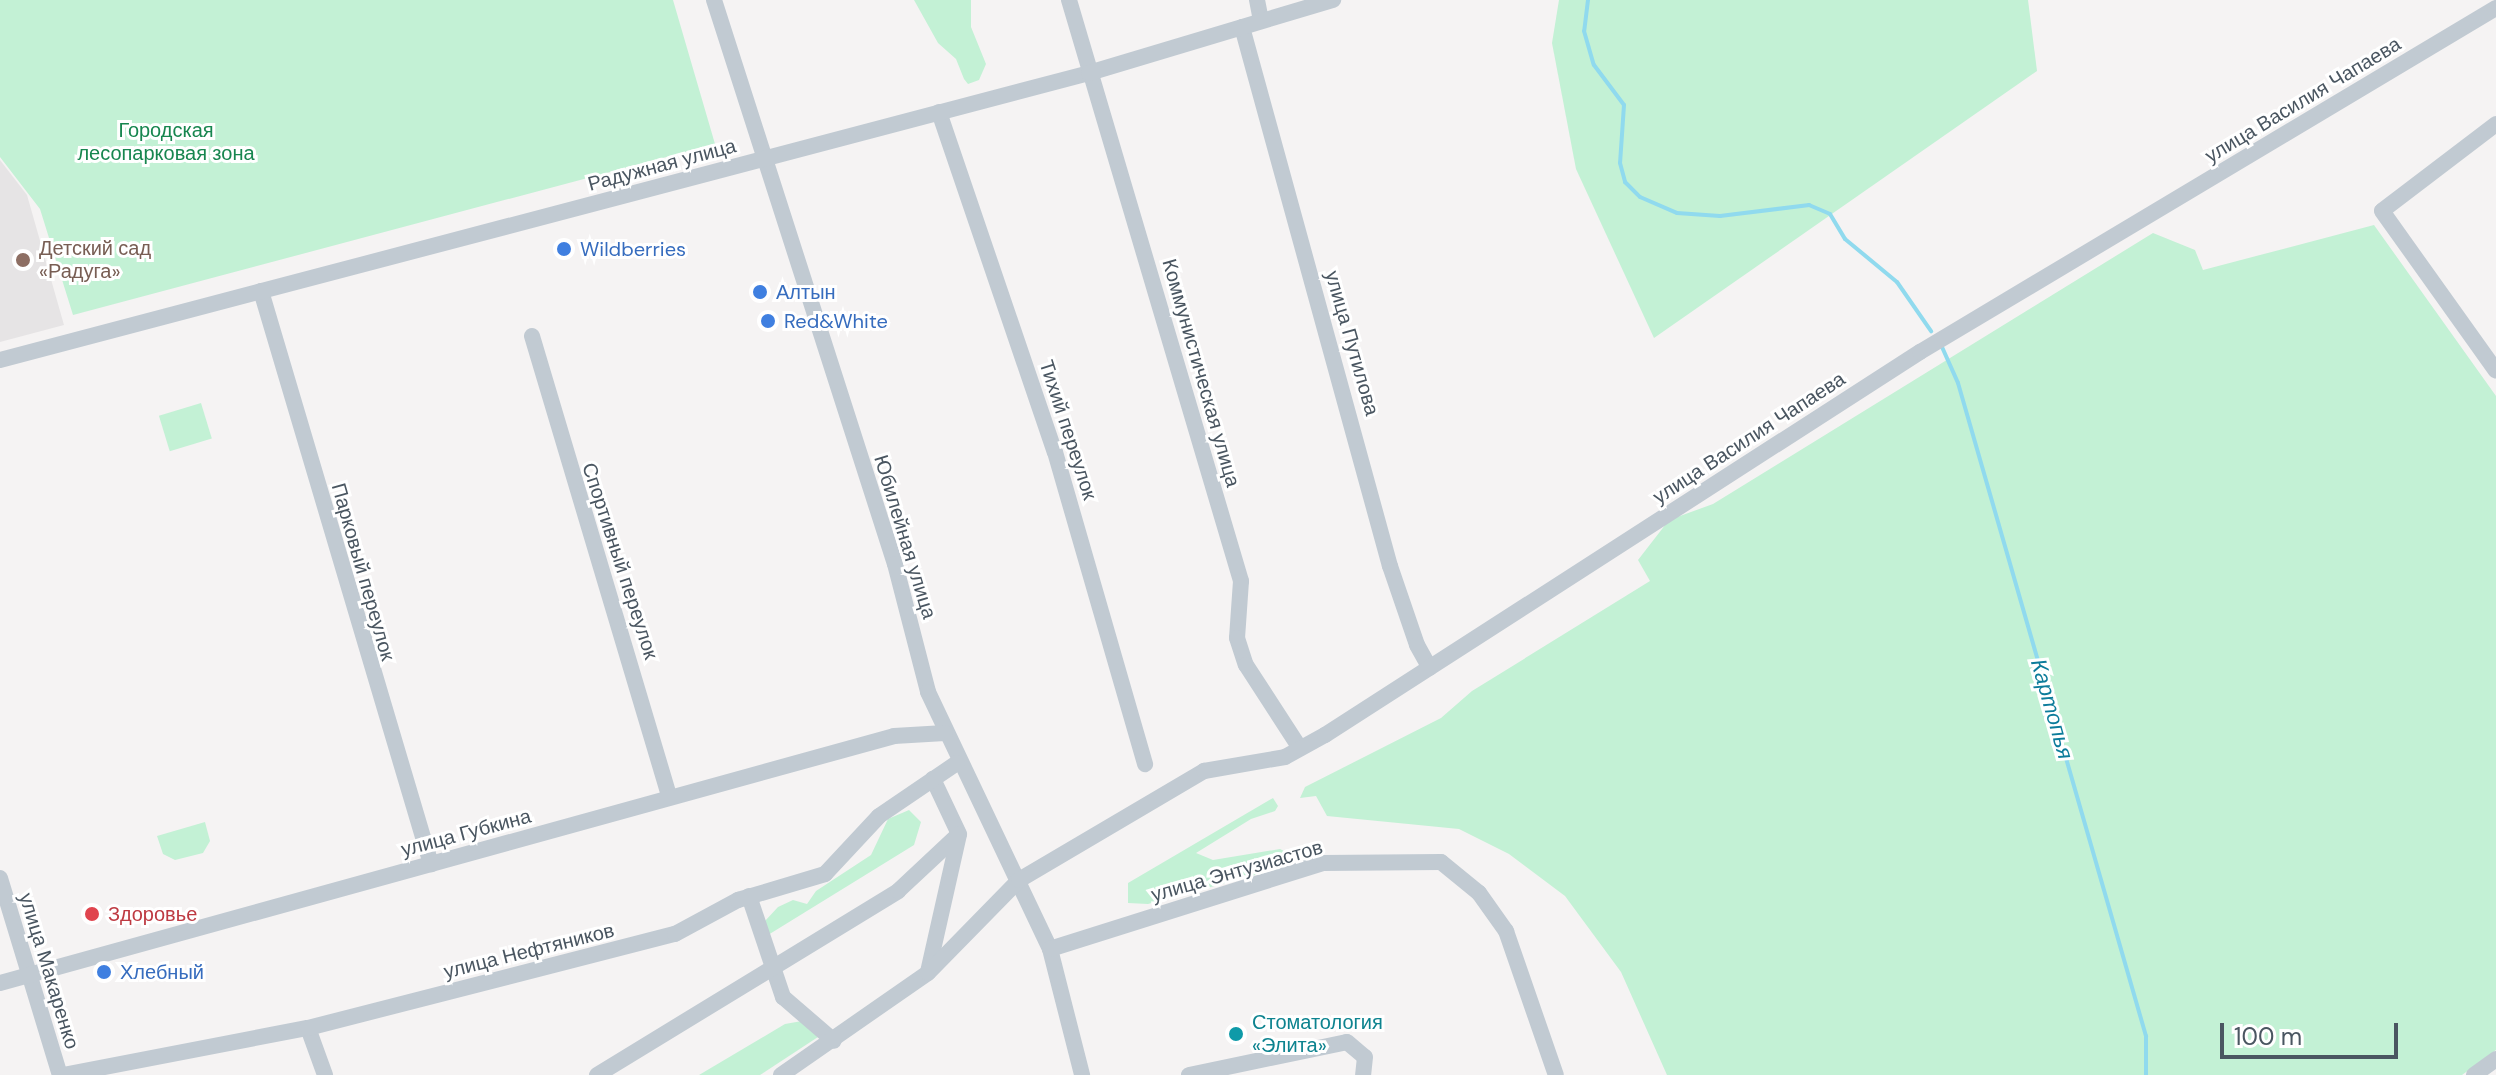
<!DOCTYPE html>
<html>
<head>
<meta charset="utf-8">
<style>
	body { margin:0 }
	#map { position:relative; width:2496px; height:1075px; overflow:hidden; background:#f5f3f3; font-family:"DM Sans",sans-serif }
	div>[style] { position:absolute }
	.education>* { inset:0; background:#e6e4e5 }
	.green>* { inset:0; background:#c3f1d5; transform-origin:0 0 }
	.stream>* { height:4px; margin:-2px; padding:0 2px; transform-origin:2px; border-radius:2px; background:#90daee }
	.minor>* { height:16px; margin:-8px; padding:0 8px; transform-origin:8px; border-radius:8px; background:#c1cad2 }
	.dots>* { width:22px; height:22px; translate:-50% -50%; box-sizing:border-box; border:4px solid #fff; border-radius:50% }
	span { translate:-50% -50%; white-space:nowrap; text-align:center; line-height:1.15; -webkit-text-stroke:6px #fff; paint-order:stroke }
	.street-label { font-size:20px; color:#4a5661 }
	.park-label { font-size:20px; color:#17864f }
	.education-label { font-size:20px; color:#785e54 }
	.left { translate:0 -50%; text-align:left }
	.shop-label { font-size:20px; color:#366cbe }
	.health-label { font-size:20px; color:#be3a42 }
	.culture-label { font-size:20px; color:#0d838f }
	.water-label { font-size:22px; color:#0c7c9b; font-style:italic }
	.scale { position:absolute; left:2220px; top:1023px; width:178px; height:36px; box-sizing:border-box; border:4px solid #4a5661; border-top:0; padding-left:10px; font-size:24px; line-height:28px; white-space:nowrap; color:#4a5661; -webkit-text-stroke:6px #fff; paint-order:stroke }
</style>
</head>
<body>
<div id="map">
	<div class="education">
		<i style="clip-path:polygon(0 160px,27px 195px,64px 325px,0 342px)"></i>
	</div>
	<div class="green">
		<i style="clip-path:polygon(0 0,673px 0,715px 144px,73px 315px,40px 209px,0 157px)"></i>
		<i style="clip-path:polygon(914px 0,971px 0,971px 27px,986px 64px,979px 80px,968px 84px,964px 79px,956px 59px,938px 43px)"></i>
		<i style="clip-path:polygon(1559px 0,2028px 0,2037px 71px,1654px 338px,1576px 169px,1552px 43px)"></i>
		<i style="clip-path:polygon(2374px 225px,2496px 396px,2496px 1050px,2462px 1075px,1667px 1075px,1621px 972px,1565px 896px,1509px 854px,1459px 829px,1327px 816px,1316px 796px,1300px 798px,1305px 787px,1441px 718px,1472px 691px,1650px 581px,1638px 560px,1669px 520px,1713px 504px,2153px 233px,2195px 250px,2203px 270px)"></i>
		<i style="left:201px;top:403px;width:37px;height:44px;rotate:73deg"></i>
		<i style="clip-path:polygon(1273px 798px,1278px 806px,1275px 811px,1251px 819px,1196px 853px,1213px 860px,1280px 849px,1286px 852px,1278px 869px,1148px 904px,1128px 903px,1128px 883px)"></i>
		<i style="clip-path:polygon(909px 810px,921px 822px,914px 845px,768px 935px,765px 921px,778px 907px,793px 900px,807px 904px,816px 891px,871px 855px,888px 819px)"></i>
		<i style="clip-path:polygon(205px 822px,210px 841px,203px 853px,175px 860px,163px 854px,157px 836px)"></i>
		<i style="clip-path:polygon(802px 1021px,818px 1037px,760px 1075px,699px 1075px,785px 1024px)"></i>
	</div>
	<div class="stream">
		<i style="left:1588px;top:0;width:31px;rotate:97deg"></i>
		<i style="left:1584px;top:31px;width:35px;rotate:74deg"></i>
		<i style="left:1594px;top:65px;width:50px;rotate:53.1deg"></i>
		<i style="left:1624px;top:105px;width:58px;rotate:93.9deg"></i>
		<i style="left:1620px;top:163px;width:20px;rotate:75deg"></i>
		<i style="left:1625px;top:182px;width:21px;rotate:45deg"></i>
		<i style="left:1640px;top:197px;width:40px;rotate:23.4deg"></i>
		<i style="left:1677px;top:213px;width:43px;rotate:4deg"></i>
		<i style="left:1720px;top:216px;width:90px;rotate:-7deg"></i>
		<i style="left:1809px;top:205px;width:23px;rotate:23deg"></i>
		<i style="left:1830px;top:214px;width:29px;rotate:59deg"></i>
		<i style="left:1845px;top:239px;width:67px;rotate:39.6deg"></i>
		<i style="left:1897px;top:282px;width:60px;rotate:55.2deg"></i>
		<i style="left:1942px;top:347px;width:39px;rotate:66deg"></i>
		<i style="left:1958px;top:383px;width:680px;rotate:73.94deg"></i>
		<i style="left:2146px;top:1036px;width:39px;rotate:90deg"></i>
	</div>
	<div class="minor">
		<i style="left:714px;top:0;width:592px;rotate:72.21deg"></i>
		<i style="left:895px;top:564px;width:132px;rotate:75.5deg"></i>
		<i style="left:928px;top:692px;width:284px;rotate:64.6deg"></i>
		<i style="left:1050px;top:949px;width:130px;rotate:75.7deg"></i>
		<i style="left:1069px;top:0;width:606px;rotate:73.51deg"></i>
		<i style="left:1241px;top:581px;width:57px;rotate:94deg"></i>
		<i style="left:1237px;top:638px;width:28px;rotate:72deg"></i>
		<i style="left:1246px;top:665px;width:99px;rotate:57deg"></i>
		<i style="left:1257px;top:0;width:21px;rotate:79deg"></i>
		<i style="left:1242px;top:27px;width:559px;rotate:74.65deg"></i>
		<i style="left:1390px;top:566px;width:83px;rotate:71.1deg"></i>
		<i style="left:1417px;top:645px;width:26px;rotate:61deg"></i>
		<i style="left:939px;top:112px;width:359px;rotate:71.2deg"></i>
		<i style="left:1055px;top:452px;width:325px;rotate:73.9deg"></i>
		<i style="left:2496px;top:124px;width:143px;rotate:142.7deg"></i>
		<i style="left:2382px;top:211px;width:196px;rotate:54.5deg"></i>
		<i style="left:261px;top:291px;width:598px;rotate:73.48deg"></i>
		<i style="left:532px;top:336px;width:481px;rotate:73.4deg"></i>
		<i style="left:0;top:360px;width:1126px;rotate:-14.76deg"></i>
		<i style="left:1089px;top:73px;width:255px;rotate:-16.7deg"></i>
		<i style="left:0;top:878px;width:206px;rotate:73.1deg"></i>
		<i style="left:749px;top:896px;width:107px;rotate:71.4deg"></i>
		<i style="left:783px;top:997px;width:67px;rotate:40.8deg"></i>
		<i style="left:1050px;top:949px;width:286px;rotate:-17.5deg"></i>
		<i style="left:1323px;top:863px;width:118px;rotate:-0.5deg"></i>
		<i style="left:1441px;top:862px;width:49px;rotate:39.2deg"></i>
		<i style="left:1479px;top:893px;width:47px;rotate:54.6deg"></i>
		<i style="left:1506px;top:931px;width:152px;rotate:70.9deg"></i>
		<i style="left:928px;top:972px;width:141px;rotate:-77.3deg"></i>
		<i style="left:959px;top:834px;width:61px;rotate:-115.3deg"></i>
		<i style="left:0;top:983px;width:927px;rotate:-15.44deg"></i>
		<i style="left:894px;top:736px;width:51px;rotate:-3.4deg"></i>
		<i style="left:308px;top:1028px;width:50px;rotate:70.1deg"></i>
		<i style="left:63px;top:1075px;width:249px;rotate:-10.9deg"></i>
		<i style="left:308px;top:1028px;width:379px;rotate:-14.4deg"></i>
		<i style="left:675px;top:934px;width:72px;rotate:-28.4deg"></i>
		<i style="left:738px;top:900px;width:91px;rotate:-16.6deg"></i>
		<i style="left:825px;top:874px;width:79px;rotate:-47deg"></i>
		<i style="left:879px;top:816px;width:94px;rotate:-34.2deg"></i>
		<i style="left:597px;top:1075px;width:353px;rotate:-31.4deg"></i>
		<i style="left:898px;top:891px;width:83px;rotate:-43.1deg"></i>
		<i style="left:781px;top:1075px;width:179px;rotate:-34.8deg"></i>
		<i style="left:928px;top:973px;width:130px;rotate:-45.6deg"></i>
		<i style="left:1019px;top:880px;width:215px;rotate:-30.5deg"></i>
		<i style="left:1204px;top:771px;width:82px;rotate:-9.8deg"></i>
		<i style="left:1285px;top:757px;width:46px;rotate:-28.8deg"></i>
		<i style="left:1325px;top:735px;width:708px;rotate:-32.77deg"></i>
		<i style="left:1920px;top:352px;width:671px;rotate:-30.85deg"></i>
		<i style="left:1189px;top:1075px;width:161px;rotate:-11.8deg"></i>
		<i style="left:1347px;top:1042px;width:23px;rotate:40deg"></i>
		<i style="left:1365px;top:1057px;width:18px;rotate:96deg"></i>
		<i style="left:2474px;top:1075px;width:27px;rotate:-36deg"></i>
	</div>
	<div class="dots">
		<i style="left:564px;top:249px;background:#3f7fe0"></i>
		<i style="left:23px;top:260px;background:#8d6e63"></i>
		<i style="left:760px;top:292px;background:#3f7fe0"></i>
		<i style="left:768px;top:321px;background:#3f7fe0"></i>
		<i style="left:92px;top:914px;background:#e0444e"></i>
		<i style="left:104px;top:972px;background:#3f7fe0"></i>
		<i style="left:1236px;top:1034px;background:#0f9aa8"></i>
	</div>
	<div class="street-label">
		<span style="left:2303px;top:100px;rotate:-31deg">улица Василия Чапаева</span>
		<span style="left:662px;top:165px;rotate:-15deg">Радужная улица</span>
		<span style="left:1352px;top:343px;rotate:74deg">улица Путилова</span>
		<span style="left:1201px;top:373px;rotate:74deg">Коммунистическая улица</span>
		<span style="left:1068px;top:430px;rotate:72deg">Тихий переулок</span>
		<span style="left:1749px;top:438px;rotate:-33deg">улица Василия Чапаева</span>
		<span style="left:905px;top:537px;rotate:73deg">Юбилейная улица</span>
		<span style="left:620px;top:561px;rotate:72deg">Спортивный переулок</span>
		<span style="left:363px;top:572px;rotate:74deg">Парковый переулок</span>
		<span style="left:466px;top:833px;rotate:-15deg">улица Губкина</span>
		<span style="left:1237px;top:871px;rotate:-16deg">улица Энтузиастов</span>
		<span style="left:529px;top:951px;rotate:-14deg">улица Нефтяников</span>
		<span style="left:49px;top:971px;rotate:73deg">улица Макаренко</span>
	</div>
	<div class="park-label">
		<span style="left:166px;top:142px">Городская<br>лесопарковая зона</span>
	</div>
	<div class="education-label">
		<span class="left" style="left:39px;top:260px">Детский сад<br>«Радуга»</span>
	</div>
	<div class="shop-label">
		<span class="left" style="left:580px;top:249px">Wildberries</span>
		<span class="left" style="left:776px;top:292px">Алтын</span>
		<span class="left" style="left:784px;top:321px">Red&amp;White</span>
		<span class="left" style="left:120px;top:972px">Хлебный</span>
	</div>
	<div class="health-label">
		<span class="left" style="left:108px;top:914px">Здоровье</span>
	</div>
	<div class="culture-label">
		<span class="left" style="left:1252px;top:1034px">Стоматология<br>«Элита»</span>
	</div>
	<div class="water-label">
		<span style="left:2052px;top:709px;rotate:74deg">Картопья</span>
	</div>
	<div class="scale">100 m</div>
</div>
</body>
</html>
